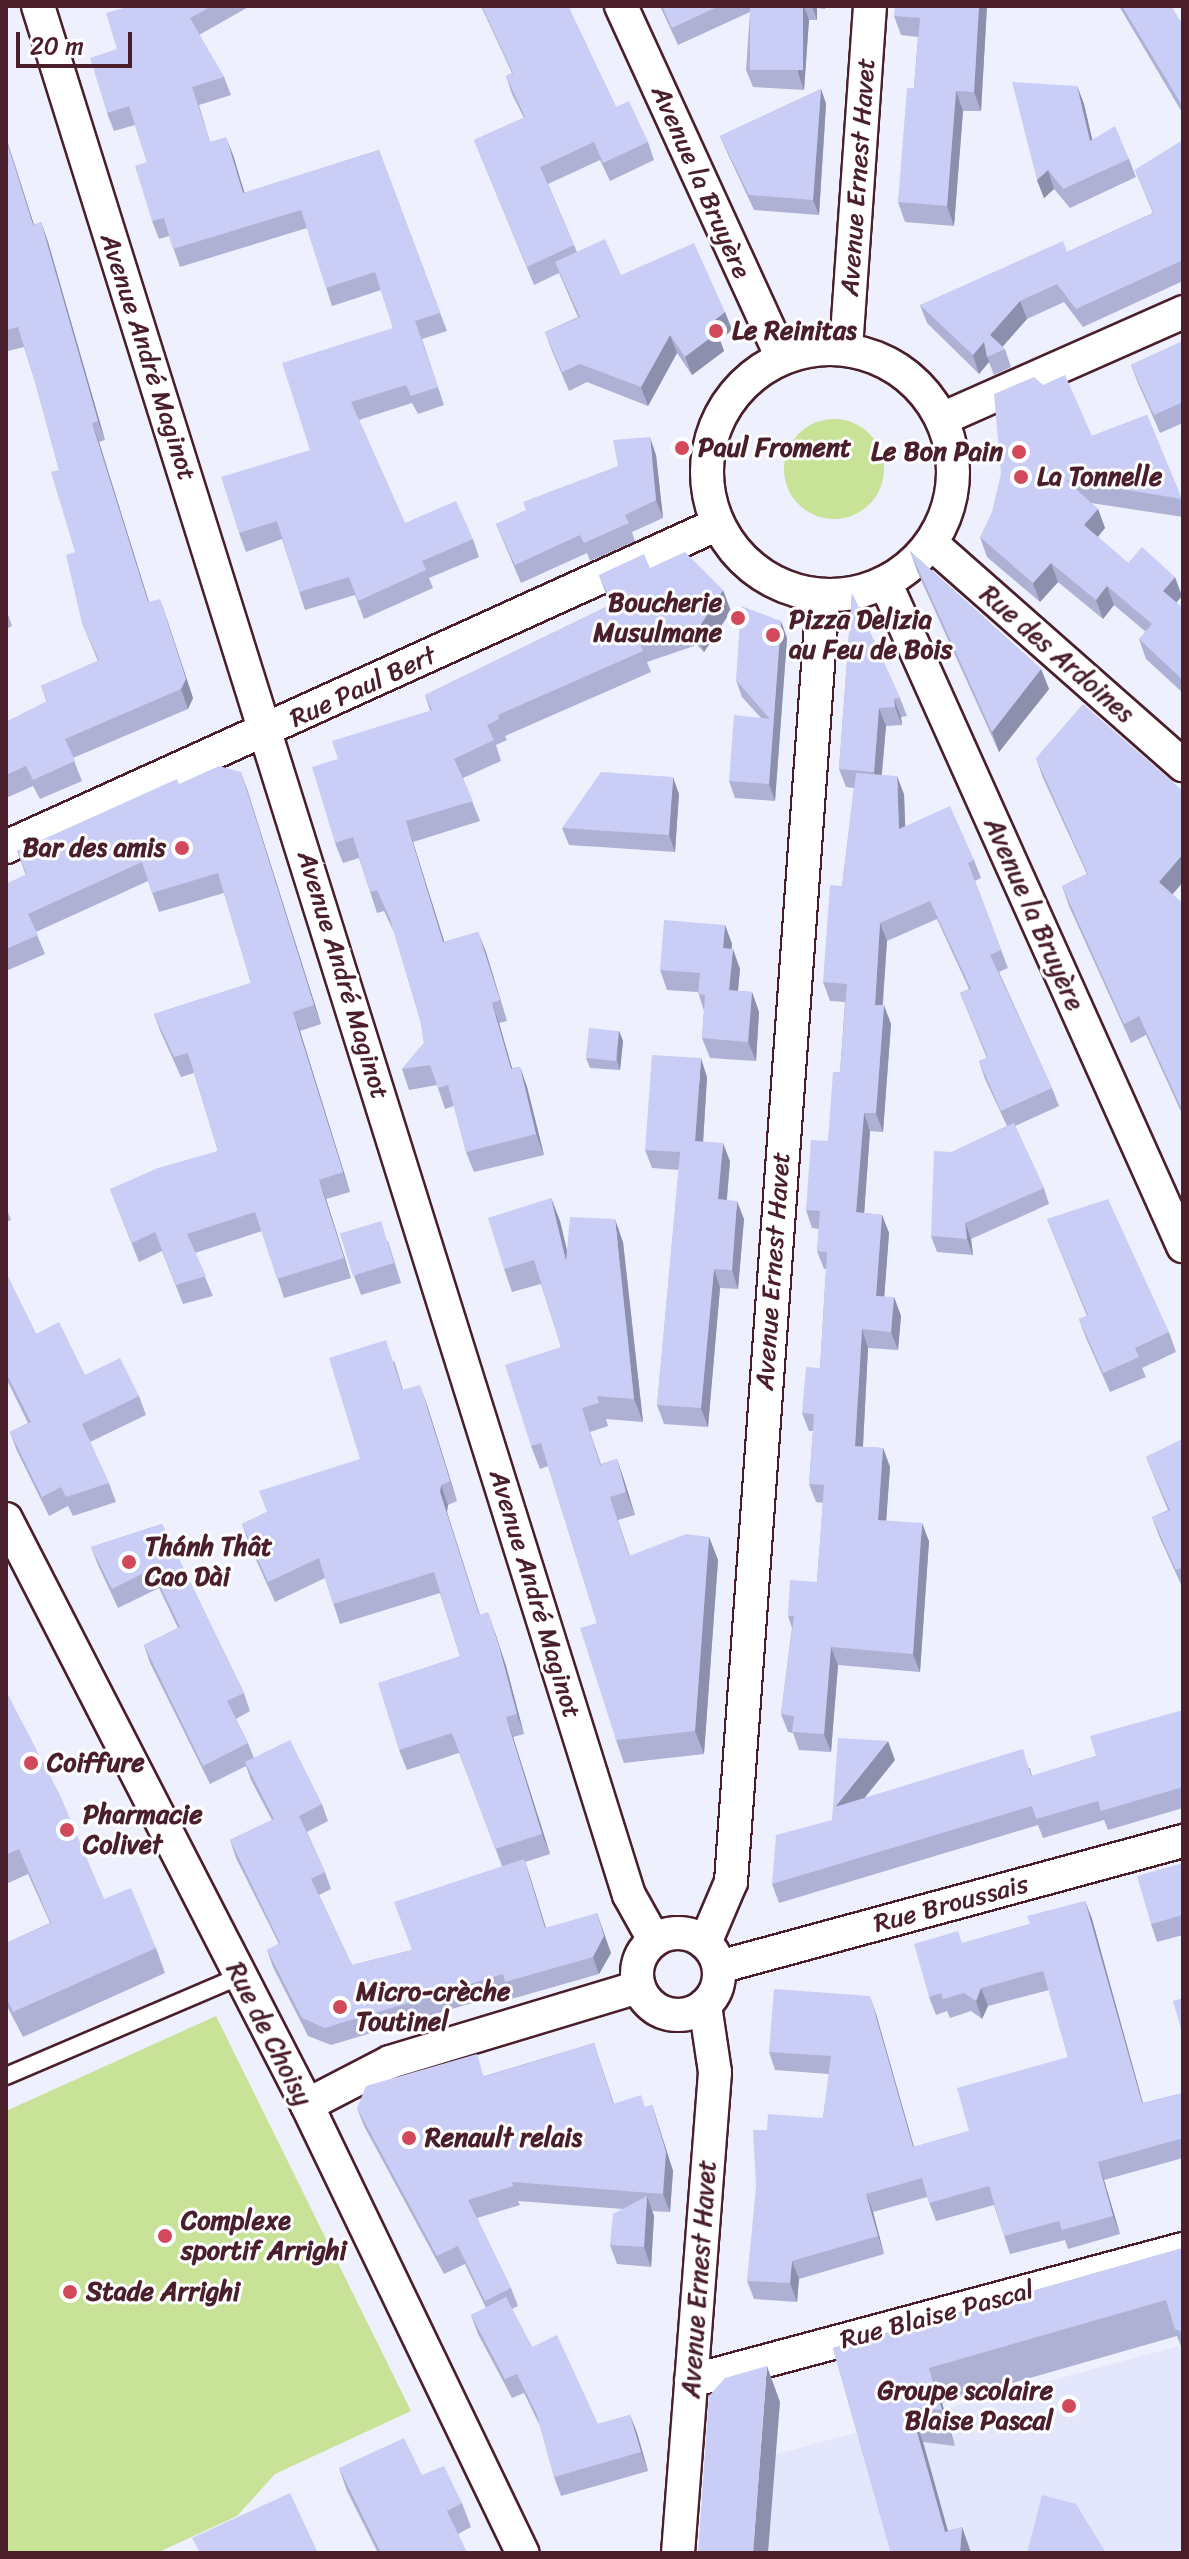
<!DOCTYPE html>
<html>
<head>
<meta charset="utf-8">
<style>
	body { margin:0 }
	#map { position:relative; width:1189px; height:2559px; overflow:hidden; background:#eff0fd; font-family:Sriracha,sans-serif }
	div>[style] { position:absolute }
	.built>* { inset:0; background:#e4e6fb }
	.green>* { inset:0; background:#c8e298 }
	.round { border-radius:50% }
	.roads { filter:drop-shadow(2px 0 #4a1f2b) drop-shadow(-2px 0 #4a1f2b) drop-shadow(0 2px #4a1f2b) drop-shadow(0 -2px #4a1f2b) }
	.service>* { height:16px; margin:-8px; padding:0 8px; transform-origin:8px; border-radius:8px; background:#fff }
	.minor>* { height:32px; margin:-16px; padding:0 16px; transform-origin:16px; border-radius:16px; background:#fff }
	.minor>.ring { margin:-16px; padding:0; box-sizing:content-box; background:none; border:32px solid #fff; border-radius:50% }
	.wall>* { inset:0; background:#aeb1d4 }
	.shaded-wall>* { inset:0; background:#8d90ad }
	.building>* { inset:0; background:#cacef7; transform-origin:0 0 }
	.dots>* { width:22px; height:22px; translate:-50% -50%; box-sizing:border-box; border:4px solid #fff; border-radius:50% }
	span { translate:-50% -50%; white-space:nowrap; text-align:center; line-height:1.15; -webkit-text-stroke:6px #fff; paint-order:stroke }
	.street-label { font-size:26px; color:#4a1f2b }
	.poi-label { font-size:26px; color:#4a1f2b; font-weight:700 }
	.left { translate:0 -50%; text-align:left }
	.right { translate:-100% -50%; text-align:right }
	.frame { position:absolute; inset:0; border:8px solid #4a1f2b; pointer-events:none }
	.scale { position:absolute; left:16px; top:32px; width:116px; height:36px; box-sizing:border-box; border:4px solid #4a1f2b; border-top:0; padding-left:10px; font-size:24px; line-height:28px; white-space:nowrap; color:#4a1f2b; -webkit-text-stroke:6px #fff; paint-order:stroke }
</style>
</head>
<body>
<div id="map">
	<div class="built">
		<i style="clip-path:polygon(1183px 2345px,1183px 2553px,718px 2553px,728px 2467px)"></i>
	</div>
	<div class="green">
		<i class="round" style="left:784px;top:419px;width:100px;height:100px"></i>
		<i style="clip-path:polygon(216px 2016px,411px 2411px,275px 2474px,237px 2516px,157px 2553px,6px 2553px,6px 2111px)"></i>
	</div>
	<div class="roads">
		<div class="service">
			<i style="left:6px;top:2076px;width:254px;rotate:-23.1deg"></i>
		</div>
		<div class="minor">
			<i style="left:38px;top:6px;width:1979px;rotate:72.63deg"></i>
			<i style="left:629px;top:1895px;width:51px;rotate:60.9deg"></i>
			<i style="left:621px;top:6px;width:387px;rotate:65.4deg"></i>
			<i style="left:846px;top:349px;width:344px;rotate:-86deg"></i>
			<i class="ring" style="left:707px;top:349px;width:214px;height:214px"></i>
			<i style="left:942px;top:419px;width:264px;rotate:-23.9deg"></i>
			<i style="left:931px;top:543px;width:336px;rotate:41.4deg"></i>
			<i style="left:885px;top:582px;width:728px;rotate:65.83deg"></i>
			<i style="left:6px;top:847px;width:782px;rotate:-24.4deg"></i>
			<i style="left:6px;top:1519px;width:659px;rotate:62.81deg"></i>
			<i style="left:307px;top:2105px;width:497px;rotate:64.3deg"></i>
			<i class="ring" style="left:637px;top:1933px;width:50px;height:50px"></i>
			<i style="left:705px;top:1943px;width:66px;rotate:-66.9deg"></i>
			<i style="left:731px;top:1882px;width:1290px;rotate:-85.91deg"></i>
			<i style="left:719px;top:1967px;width:481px;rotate:-15.2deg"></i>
			<i style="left:307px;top:2105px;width:93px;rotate:-27.4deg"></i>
			<i style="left:390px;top:2062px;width:260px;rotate:-16.8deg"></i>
			<i style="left:691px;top:2381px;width:509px;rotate:-15.02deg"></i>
			<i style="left:678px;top:2553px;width:482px;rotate:-85.6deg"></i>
			<i style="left:715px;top:2072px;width:68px;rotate:-98.5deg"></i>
		</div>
	</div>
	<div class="wall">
		<i style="clip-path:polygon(130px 6px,250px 6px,199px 35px,224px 77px,231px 95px,199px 105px,210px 142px,233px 155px,244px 193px,379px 150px,447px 331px,422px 339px,444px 405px,418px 414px,412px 403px,359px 420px,405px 523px,473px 539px,479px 557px,429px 578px,433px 588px,364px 619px,355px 595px,305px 610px,282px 539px,246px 552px,239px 533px,310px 450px,393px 328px,381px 290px,332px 306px,307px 228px,180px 267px,169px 236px,159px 239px,152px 221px,147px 162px,135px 125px,114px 131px,107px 113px)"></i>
		<i style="clip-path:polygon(481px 6px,568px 6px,616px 107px,648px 142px,654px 160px,610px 181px,600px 160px,548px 184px,577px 252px,621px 275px,725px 312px,732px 330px,720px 340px,724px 351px,692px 375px,677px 353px,648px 406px,587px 382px,569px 391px,552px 351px,545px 332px,578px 317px,559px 273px,534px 285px,474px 140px,524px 118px,512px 94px,506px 76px,512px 73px)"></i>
		<i style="clip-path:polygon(660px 6px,825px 6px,825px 9px,817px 8px,817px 20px,809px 20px,804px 90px,753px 87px,746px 70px,750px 12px,678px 45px)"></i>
		<i style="clip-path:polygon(987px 6px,981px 111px,963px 111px,954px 226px,905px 222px,898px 202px,914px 88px,918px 37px,901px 35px,894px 16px)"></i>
		<i style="clip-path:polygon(1119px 6px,1171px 6px,1180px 21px,1183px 19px,1183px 114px)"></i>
		<i style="clip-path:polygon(1077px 86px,1084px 104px,1092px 140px,1129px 159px,1136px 177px,1070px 208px,1054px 189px,1044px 198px,1037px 180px)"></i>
		<i style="clip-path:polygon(821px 89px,826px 104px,819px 215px,754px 210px,726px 150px,720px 136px)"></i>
		<i style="clip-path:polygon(6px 137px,34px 225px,41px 222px,48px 242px,105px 440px,99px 442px,149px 602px,167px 619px,193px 698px,188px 709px,73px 758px,82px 781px,40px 799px,33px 786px,6px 798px,6px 722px,47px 702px,41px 686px,98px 661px,82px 623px,75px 552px,59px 470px,36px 385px,24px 347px,8px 351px,6px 346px)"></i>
		<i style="clip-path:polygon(1183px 140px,1183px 281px,1083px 327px,1064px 302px,1027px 319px,1002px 347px,1005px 349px,1011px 367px,994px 375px,989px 362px,979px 374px,927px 323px,920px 305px,1067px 252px,1153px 213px,1135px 170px)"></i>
		<i style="clip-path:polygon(1183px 341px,1183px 423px,1160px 433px,1138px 383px,1131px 365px)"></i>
		<i style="clip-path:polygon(1147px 415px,1183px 502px,1183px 517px,1091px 503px,1098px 509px,1105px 528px,1098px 537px,1128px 563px,1182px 596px,1176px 603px,1183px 608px,1183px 693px,1146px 659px,1139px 639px,1146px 632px,1114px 605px,1103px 619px,1058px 582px,1040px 602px,987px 557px,980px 537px,1092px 436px)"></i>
		<i style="clip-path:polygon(656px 455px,663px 518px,632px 532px,635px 541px,590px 561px,587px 553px,521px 583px,496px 524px)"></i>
		<i style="clip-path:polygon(910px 551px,1041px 669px,1049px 689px,999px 752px,917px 571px)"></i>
		<i style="clip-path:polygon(650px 568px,731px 611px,704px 652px,697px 645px,647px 662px,651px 672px,505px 736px,507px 740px,496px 745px,501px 761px,463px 778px,480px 821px,413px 842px,444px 942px,478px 932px,507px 1021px,499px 1023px,512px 1068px,520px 1067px,527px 1087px,544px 1155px,474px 1172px,466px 1152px,454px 1106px,445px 1109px,437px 1085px,409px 1090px,402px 1069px,424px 1043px,421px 1023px,394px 932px,384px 911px,377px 913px,359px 858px,343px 863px,335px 843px,430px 710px,425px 695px,610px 605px,599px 575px)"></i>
		<i style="clip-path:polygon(852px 593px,900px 698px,907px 716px,901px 717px,902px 725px,886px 726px,882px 775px,904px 794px,905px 826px,974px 860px,981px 878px,975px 881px,1008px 968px,999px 972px,1052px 1088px,1059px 1106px,1015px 1126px,1044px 1188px,1049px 1204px,971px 1239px,973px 1255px,937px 1252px,931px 1236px,952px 1152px,1007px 1126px,985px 1079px,979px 1061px,987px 1058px,960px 993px,969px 989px,937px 919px,887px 941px,883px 1005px,891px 1024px,883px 1132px,870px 1131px,864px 1213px,882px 1215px,889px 1233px,884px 1297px,894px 1297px,901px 1316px,898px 1350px,868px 1348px,863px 1447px,883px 1448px,890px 1467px,886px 1521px,929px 1541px,920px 1672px,838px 1665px,831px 1752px,799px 1750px,793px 1733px,788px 1732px,781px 1714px,792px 1628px,788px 1616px,817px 1582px,823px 1503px,816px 1502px,809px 1484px,813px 1431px,809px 1431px,802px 1413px,820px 1368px,826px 1269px,824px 1269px,817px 1251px,819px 1229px,812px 1228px,806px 1210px,828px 1141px,840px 1072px,845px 1002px,830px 1001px,823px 982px,842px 886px,854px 788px,846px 787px,839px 769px)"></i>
		<i style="clip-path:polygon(6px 609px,12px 626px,6px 629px)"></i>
		<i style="clip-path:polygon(787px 638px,775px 801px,735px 798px,729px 781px,761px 718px,742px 697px,736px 680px)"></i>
		<i style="clip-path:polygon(1036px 758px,1183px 791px,1183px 882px,1172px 894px,1183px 904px,1183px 1116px,1146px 1035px,1131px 1043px,1069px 906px,1062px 886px,1087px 874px,1043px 778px)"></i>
		<i style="clip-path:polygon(241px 772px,321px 1024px,300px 1031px,350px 1192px,326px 1199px,351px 1278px,284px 1298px,262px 1231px,195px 1253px,213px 1296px,183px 1304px,162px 1251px,139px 1262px,110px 1189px,218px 1151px,194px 1073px,181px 1077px,161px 1033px,154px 1014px,251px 983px,224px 893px,159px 912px,148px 881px,36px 932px,45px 954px,6px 971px,6px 884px,26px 875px,17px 851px,179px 784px)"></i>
		<i style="clip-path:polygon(679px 794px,675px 852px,569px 845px,562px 828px)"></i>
		<i style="clip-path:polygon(725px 925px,732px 944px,731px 949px,740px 969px,738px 991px,752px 992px,759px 1012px,756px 1061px,710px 1058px,702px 1038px,704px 1011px,698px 992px,667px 990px,660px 970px)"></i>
		<i style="clip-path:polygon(619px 1031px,623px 1041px,620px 1070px,590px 1068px,586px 1058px)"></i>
		<i style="clip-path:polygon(707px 1077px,703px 1141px,730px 1161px,727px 1200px,744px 1219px,738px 1289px,720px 1288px,708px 1427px,664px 1424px,657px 1405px,679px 1170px,652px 1168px,645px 1150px)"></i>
		<i style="clip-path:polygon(551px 1198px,560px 1221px,567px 1252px,623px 1242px,643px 1422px,606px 1419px,608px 1426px,590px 1432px,601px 1464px,617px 1459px,625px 1483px,635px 1515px,618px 1520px,630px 1556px,709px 1537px,718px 1560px,704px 1754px,624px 1763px,616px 1740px,597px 1623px,548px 1466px,540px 1469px,531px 1446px,561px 1347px,541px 1284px,512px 1292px,504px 1269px)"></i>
		<i style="clip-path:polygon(6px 1207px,11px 1220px,6px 1222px)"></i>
		<i style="clip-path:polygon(1047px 1219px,1169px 1332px,1176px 1352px,1142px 1368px,1146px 1377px,1110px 1392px,1086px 1338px,1079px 1319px,1087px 1316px)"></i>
		<i style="clip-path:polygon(388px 1241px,401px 1283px,361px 1295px,354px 1276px)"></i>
		<i style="clip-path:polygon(6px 1273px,36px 1334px,85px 1375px,139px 1396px,146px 1415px,90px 1442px,109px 1483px,116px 1502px,73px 1516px,68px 1506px,49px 1516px,17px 1451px,10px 1432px,28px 1423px,6px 1378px)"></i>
		<i style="clip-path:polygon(394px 1360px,403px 1390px,427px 1405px,457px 1501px,448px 1505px,447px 1512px,480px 1615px,495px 1632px,506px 1666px,524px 1734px,513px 1737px,550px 1854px,525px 1862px,546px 1928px,611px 1953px,599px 1974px,511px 1999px,509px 1992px,331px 2045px,308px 2036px,273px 1967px,267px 1950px,279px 1944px,236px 1858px,230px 1840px,272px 1820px,251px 1780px,246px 1766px,210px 1784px,150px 1663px,144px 1645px,178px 1628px,159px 1588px,118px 1608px,98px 1565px,91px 1547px,162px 1524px,244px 1693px,250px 1711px,236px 1719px,248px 1743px,254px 1758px,322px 1804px,328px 1821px,307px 1832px,325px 1872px,331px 1889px,319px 1895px,352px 1965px,412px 1950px,502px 1866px,459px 1753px,407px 1770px,399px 1750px,460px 1656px,440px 1593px,340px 1624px,325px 1578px,275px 1602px,249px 1544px,242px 1524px,267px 1512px,360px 1459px)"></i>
		<i style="clip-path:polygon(1183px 1439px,1183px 1589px,1159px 1536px,1152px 1517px,1168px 1510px,1146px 1457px)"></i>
		<i style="clip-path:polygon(6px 1691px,104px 1899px,156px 1948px,165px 1973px,23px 2037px,6px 2004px,6px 1943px,50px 1923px,28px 1874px,6px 1884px)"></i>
		<i style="clip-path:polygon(1183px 1710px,1183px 1808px,1108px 1830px,1104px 1820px,1043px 1838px,1038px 1825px,779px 1903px,772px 1884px,832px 1820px,895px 1760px,864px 1798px,1030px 1768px,1032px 1776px,1096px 1756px)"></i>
		<i style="clip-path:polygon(1183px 1863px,1183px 1935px,1157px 1942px,1151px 1924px)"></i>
		<i style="clip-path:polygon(1085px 1901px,1092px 1919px,1143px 2103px,1183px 2093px,1183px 2158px,1104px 2180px,1120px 2234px,1068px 2249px,1065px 2240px,1010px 2254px,994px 2205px,936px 2221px,927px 2197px,873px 2212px,884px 2254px,799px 2279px,797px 2302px,754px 2299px,747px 2281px,767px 2130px,823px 2118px,829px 2074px,775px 2070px,769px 2052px,876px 2014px,914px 2147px,969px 2131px,1068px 2057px,1049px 1990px,988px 2006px,982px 2019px,971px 2011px,950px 2018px,947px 2011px,936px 2015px,929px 1997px,963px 1943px,1030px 1924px)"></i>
		<i style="clip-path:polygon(594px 2043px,614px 2104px,646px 2107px,652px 2105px,673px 2171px,670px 2212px,652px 2211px,654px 2216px,651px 2267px,617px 2264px,610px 2245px,623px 2209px,518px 2201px,520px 2205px,477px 2218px,511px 2288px,518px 2306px,512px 2309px,532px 2347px,598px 2424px,630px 2415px,637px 2433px,648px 2471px,561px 2496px,554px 2477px,540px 2426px,524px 2393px,512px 2398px,478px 2334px,471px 2315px,486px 2308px,465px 2264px,444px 2274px,364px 2126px,357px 2108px,485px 2076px)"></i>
		<i style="clip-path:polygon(1183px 2248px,1183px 2352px,1177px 2336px,942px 2403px,955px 2446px,923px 2442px,948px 2531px,962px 2527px,971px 2553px,891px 2553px,833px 2348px)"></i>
		<i style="clip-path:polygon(339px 2468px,422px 2475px,462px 2503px,471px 2527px,458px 2534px,467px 2553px,378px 2553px,347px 2491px)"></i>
	</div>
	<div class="shaded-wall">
		<i style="clip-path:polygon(803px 6px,804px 6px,809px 20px,804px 90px,798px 73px)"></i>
		<i style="clip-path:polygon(812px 6px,817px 6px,817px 20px)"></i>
		<i style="clip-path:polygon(979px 6px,987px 6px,981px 111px,974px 92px)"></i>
		<i style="clip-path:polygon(1077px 86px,1084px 104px,1097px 160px,1090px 141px)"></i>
		<i style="clip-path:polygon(821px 89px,826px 104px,819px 215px,813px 200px)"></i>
		<i style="clip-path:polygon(956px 91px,963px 111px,954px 226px,947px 206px)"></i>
		<i style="clip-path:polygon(6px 137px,40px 244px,33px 225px)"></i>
		<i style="clip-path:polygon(226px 137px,233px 155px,250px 211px,243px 193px)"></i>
		<i style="clip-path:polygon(1048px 170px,1054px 189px,1044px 198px,1037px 180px)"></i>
		<i style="clip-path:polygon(41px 222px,48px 242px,105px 440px,98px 421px)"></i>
		<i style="clip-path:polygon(1020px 301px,1027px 319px,997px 353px,990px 335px)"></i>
		<i style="clip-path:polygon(725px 312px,732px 330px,720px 340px,724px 351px,692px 375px,685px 357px,711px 323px)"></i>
		<i style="clip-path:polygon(670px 335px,677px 353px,648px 406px,641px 387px)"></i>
		<i style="clip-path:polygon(984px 342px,989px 362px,979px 374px,973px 355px)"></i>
		<i style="clip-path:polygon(92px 423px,99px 442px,155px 622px,148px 602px)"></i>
		<i style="clip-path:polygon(650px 437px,656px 455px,663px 518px,656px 500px)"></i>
		<i style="clip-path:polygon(1098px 509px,1105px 528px,1091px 544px,1084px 525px)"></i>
		<i style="clip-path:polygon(1051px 563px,1058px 582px,1040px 602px,1033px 583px)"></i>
		<i style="clip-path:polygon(1175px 577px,1182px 596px,1170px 610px,1163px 591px)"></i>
		<i style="clip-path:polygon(1107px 586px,1114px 605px,1103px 619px,1096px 600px)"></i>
		<i style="clip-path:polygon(723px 590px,731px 611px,704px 652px,696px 632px)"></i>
		<i style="clip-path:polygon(160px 599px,193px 698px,188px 709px,181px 689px)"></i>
		<i style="clip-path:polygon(781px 621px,787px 638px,775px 801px,769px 784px)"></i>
		<i style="clip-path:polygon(1041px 669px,1049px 689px,999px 752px,992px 732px)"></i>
		<i style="clip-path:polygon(894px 699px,901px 717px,902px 725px,895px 707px)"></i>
		<i style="clip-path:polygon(879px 708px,886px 726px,880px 790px,874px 772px)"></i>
		<i style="clip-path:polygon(241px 772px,248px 792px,321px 1024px,314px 1005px)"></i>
		<i style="clip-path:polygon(897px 776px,904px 794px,906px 847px,899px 829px)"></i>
		<i style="clip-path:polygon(673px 777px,679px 794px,675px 852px,669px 835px)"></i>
		<i style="clip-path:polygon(406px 821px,413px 842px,451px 963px,443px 942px)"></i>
		<i style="clip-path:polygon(1183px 854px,1183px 882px,1166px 902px,1159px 882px)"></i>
		<i style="clip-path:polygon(880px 923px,887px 941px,881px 1023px,875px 1005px)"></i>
		<i style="clip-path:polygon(725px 925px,732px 944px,730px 968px,723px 948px)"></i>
		<i style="clip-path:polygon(478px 932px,486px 952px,507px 1021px,500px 1000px)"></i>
		<i style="clip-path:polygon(733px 949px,740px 969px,736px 1010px,729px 990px)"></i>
		<i style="clip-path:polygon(752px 992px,759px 1012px,756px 1061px,748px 1042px)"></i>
		<i style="clip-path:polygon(492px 1003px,499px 1023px,518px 1089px,511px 1069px)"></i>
		<i style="clip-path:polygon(884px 1005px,891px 1024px,883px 1132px,876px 1113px)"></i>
		<i style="clip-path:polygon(293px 1012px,300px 1031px,350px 1192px,343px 1172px)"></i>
		<i style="clip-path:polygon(619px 1031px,623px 1041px,620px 1070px,617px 1060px)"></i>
		<i style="clip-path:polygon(701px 1058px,707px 1077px,702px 1160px,695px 1141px)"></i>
		<i style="clip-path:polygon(520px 1067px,527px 1087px,544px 1155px,536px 1134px)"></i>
		<i style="clip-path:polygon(864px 1113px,870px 1131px,863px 1230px,856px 1212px)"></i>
		<i style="clip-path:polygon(723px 1143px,730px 1161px,725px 1218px,718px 1199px)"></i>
		<i style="clip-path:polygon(319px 1180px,326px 1199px,351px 1278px,344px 1258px)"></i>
		<i style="clip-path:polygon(551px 1198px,560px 1221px,575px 1284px,566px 1261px)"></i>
		<i style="clip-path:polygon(737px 1201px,744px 1219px,738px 1289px,732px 1270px)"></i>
		<i style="clip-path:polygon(882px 1215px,889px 1233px,883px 1314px,876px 1296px)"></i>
		<i style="clip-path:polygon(615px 1219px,623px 1242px,643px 1422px,634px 1399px)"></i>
		<i style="clip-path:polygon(965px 1223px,971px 1239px,973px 1255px,967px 1239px)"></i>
		<i style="clip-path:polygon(714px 1269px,720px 1288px,708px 1427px,701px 1408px)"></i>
		<i style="clip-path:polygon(894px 1297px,901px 1316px,898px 1350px,891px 1332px)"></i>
		<i style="clip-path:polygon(862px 1329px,868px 1348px,862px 1464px,855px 1446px)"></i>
		<i style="clip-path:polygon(420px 1385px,427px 1405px,457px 1501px,450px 1481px)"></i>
		<i style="clip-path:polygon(883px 1448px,890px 1467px,885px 1538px,878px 1520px)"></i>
		<i style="clip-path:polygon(617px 1459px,625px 1483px,635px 1515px,626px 1492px)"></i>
		<i style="clip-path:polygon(441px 1485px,448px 1505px,447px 1512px,486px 1635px,440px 1492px)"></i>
		<i style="clip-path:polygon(922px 1523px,929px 1541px,920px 1672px,913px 1654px)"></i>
		<i style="clip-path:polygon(709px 1537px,718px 1560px,704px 1754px,695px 1731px)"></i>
		<i style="clip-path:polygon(488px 1612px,506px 1666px,524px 1734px,517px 1714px)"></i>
		<i style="clip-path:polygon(831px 1647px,838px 1665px,831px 1752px,824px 1734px)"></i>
		<i style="clip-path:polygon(506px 1717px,513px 1737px,550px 1854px,542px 1834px)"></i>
		<i style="clip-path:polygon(888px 1741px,895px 1760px,842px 1826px,835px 1807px)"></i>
		<i style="clip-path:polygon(524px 1859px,530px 1876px,551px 1945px,545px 1928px)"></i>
		<i style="clip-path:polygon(1085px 1901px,1092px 1919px,1148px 2122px,1142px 2103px)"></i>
		<i style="clip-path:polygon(597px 1913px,611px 1953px,599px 1974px,593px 1957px)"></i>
		<i style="clip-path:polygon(981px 1988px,988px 2006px,982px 2019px,976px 2001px)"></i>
		<i style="clip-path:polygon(870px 1996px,876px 2014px,919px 2165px,913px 2147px)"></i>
		<i style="clip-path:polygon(652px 2105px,673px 2171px,670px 2212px,663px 2194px)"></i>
		<i style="clip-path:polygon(1098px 2162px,1104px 2180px,1120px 2234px,1113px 2216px)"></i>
		<i style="clip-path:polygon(866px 2194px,873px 2212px,884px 2254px,878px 2236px)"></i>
		<i style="clip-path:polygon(647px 2196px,654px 2216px,651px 2267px,644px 2247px)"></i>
		<i style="clip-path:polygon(792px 2261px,799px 2279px,797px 2302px,790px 2283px)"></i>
		<i style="clip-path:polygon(767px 2366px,780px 2402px,768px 2553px,753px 2553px)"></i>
		<i style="clip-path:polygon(929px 2368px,942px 2403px,955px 2446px,942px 2410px)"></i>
		<i style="clip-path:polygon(910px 2407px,923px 2442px,954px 2553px,945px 2532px)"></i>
		<i style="clip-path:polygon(630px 2415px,637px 2433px,648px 2471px,641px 2452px)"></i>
		<i style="clip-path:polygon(962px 2527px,971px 2553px,960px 2553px)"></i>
	</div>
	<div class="building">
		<i style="clip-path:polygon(130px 6px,212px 6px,190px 18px,224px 77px,192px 87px,210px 142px,226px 137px,243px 193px,379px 150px,440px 313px,415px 321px,438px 387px,411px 396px,406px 385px,351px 402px,405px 523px,456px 501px,473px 539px,422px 561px,426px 570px,358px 601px,349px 577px,299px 592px,277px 521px,239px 533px,221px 477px,310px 450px,282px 363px,393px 328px,375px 272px,326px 288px,301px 210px,173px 249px,164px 218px,152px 221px,135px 166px,147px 162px,129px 106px,107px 113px,90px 58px,117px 49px,106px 13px)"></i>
		<i style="clip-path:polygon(482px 6px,568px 6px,616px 107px,629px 101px,648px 142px,603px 163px,594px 142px,540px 167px,574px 245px,527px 267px,474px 140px,525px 117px,506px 76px,513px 73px)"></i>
		<i style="clip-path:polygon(662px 6px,719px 6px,672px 28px)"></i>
		<i style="left:750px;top:6px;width:53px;height:64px"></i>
		<i style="clip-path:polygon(895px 6px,979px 6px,974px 92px,956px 91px,947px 206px,898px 202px,907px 88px,914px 88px,920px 18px,894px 16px)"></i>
		<i style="clip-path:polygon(1122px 6px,1171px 6px,1180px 21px,1183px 19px,1183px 107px)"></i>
		<i style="clip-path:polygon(1012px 82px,1077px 86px,1090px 141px,1115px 126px,1129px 159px,1063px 189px,1048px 170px,1037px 180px)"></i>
		<i style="clip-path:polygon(821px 89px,813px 200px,749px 195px,720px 136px)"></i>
		<i style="clip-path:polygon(6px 140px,33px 225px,41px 222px,98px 421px,92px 423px,148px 602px,160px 599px,186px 679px,181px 689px,65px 739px,75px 761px,33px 780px,26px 766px,6px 775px,6px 722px,47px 701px,41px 686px,99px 660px,82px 623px,66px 555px,75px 552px,51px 472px,59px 470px,36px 385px,18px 327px,6px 330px)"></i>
		<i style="clip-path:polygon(1183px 140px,1183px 260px,1076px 309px,1057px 284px,1020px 301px,990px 335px,1005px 349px,987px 357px,984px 342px,973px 355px,920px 305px,1063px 241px,1067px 252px,1154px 213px,1135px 170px)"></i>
		<i style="clip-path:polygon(605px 239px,621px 275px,694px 243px,725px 312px,711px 323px,718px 332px,685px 357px,670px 335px,641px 387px,580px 364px,562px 372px,545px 332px,580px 317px,555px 262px)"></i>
		<i style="clip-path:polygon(1183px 341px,1183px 402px,1154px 415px,1131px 365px)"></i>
		<i style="clip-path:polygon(1065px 375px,1092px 436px,1147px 415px,1182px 499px,1066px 480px,1098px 509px,1084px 525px,1128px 563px,1142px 547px,1175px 577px,1163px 591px,1183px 608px,1183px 680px,1139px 639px,1152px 624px,1107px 586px,1096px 600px,1051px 563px,1033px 583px,980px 537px,992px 512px,1001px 473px,994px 394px,1034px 377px,1043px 385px)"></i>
		<i style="clip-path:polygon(650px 437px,656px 500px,625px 515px,629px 523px,584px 543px,580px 535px,515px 565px,496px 524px,526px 510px,523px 502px,618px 466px,613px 440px)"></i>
		<i style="clip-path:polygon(910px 551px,1041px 669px,992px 732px)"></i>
		<i style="clip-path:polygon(685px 552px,723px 590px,696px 632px,690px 624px,639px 642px,643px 651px,498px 715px,499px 719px,487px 725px,494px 740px,454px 759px,473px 801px,406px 821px,443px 942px,478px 932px,500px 1000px,492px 1003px,511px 1069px,520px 1067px,536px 1134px,466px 1152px,448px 1085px,438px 1088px,430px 1065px,402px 1069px,424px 1043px,421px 1023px,390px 919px,377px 890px,370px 892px,353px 837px,335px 843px,312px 767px,338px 759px,332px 741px,432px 710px,425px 695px,612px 604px,599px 575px,644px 554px,650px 568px)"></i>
		<i style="clip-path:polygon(852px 593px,900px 698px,894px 699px,895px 707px,879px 708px,874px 772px,839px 769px)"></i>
		<i style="clip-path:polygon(741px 606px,781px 621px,769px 784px,729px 781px,734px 715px,770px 719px,736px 680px)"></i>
		<i style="clip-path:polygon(1083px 704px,1183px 791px,1183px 854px,1159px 882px,1183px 904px,1183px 1112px,1139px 1016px,1124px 1024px,1062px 886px,1088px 874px,1036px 758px)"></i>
		<i style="clip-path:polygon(219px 766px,241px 772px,314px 1005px,293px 1012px,343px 1172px,319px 1180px,344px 1258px,277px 1279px,255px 1212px,187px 1234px,206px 1276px,176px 1285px,155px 1232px,132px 1243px,110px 1189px,158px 1168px,218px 1151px,188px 1053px,174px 1057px,154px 1014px,251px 983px,218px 873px,152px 893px,142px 862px,28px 914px,38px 935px,6px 949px,6px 884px,27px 874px,17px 851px,177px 779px,179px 784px)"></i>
		<i style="clip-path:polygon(601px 772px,673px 777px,669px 835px,562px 828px)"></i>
		<i style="clip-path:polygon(856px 773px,897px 776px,899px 829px,950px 806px,974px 860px,968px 863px,1001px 950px,990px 955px,1052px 1088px,1001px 1111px,979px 1061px,988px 1057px,960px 993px,971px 989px,930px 901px,880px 923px,875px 1005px,884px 1005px,876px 1113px,864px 1113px,856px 1212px,882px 1215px,876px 1296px,894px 1297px,891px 1332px,862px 1329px,855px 1446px,883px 1448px,878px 1520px,922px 1523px,913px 1654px,831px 1647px,824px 1734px,792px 1732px,794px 1716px,781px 1714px,794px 1616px,788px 1616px,790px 1580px,817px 1582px,824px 1485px,809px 1484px,814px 1414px,802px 1413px,806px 1367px,820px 1368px,827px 1252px,817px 1251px,820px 1211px,806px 1210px,811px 1140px,828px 1141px,833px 1072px,840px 1072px,847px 984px,823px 982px,830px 885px,842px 886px)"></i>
		<i style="clip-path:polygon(664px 920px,725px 925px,723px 948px,733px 949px,729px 990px,752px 992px,748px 1042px,702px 1038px,705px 995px,698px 994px,700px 973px,660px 970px)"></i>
		<i style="left:589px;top:1028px;width:30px;height:30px;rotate:6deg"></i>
		<i style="clip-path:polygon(652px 1055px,701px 1058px,695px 1141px,723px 1143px,718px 1199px,737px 1201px,732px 1270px,714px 1269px,701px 1408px,657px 1405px,680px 1152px,645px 1150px)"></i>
		<i style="clip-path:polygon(1014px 1123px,1044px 1188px,965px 1223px,967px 1239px,931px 1236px,934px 1151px,952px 1152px)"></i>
		<i style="clip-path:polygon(551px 1198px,566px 1261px,570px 1217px,615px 1219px,634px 1399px,597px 1396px,599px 1403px,582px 1408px,600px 1465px,617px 1459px,626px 1492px,610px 1497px,629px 1556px,686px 1534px,709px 1537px,695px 1731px,616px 1740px,580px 1628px,597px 1623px,541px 1443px,531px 1446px,505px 1365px,561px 1347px,534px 1260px,504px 1269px,488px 1218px)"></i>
		<i style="clip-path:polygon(1108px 1199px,1169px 1332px,1135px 1348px,1139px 1357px,1103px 1373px,1079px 1319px,1088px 1315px,1047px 1219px)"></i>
		<i style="left:381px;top:1221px;width:44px;height:43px;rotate:73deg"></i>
		<i style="clip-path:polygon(6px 1273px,36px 1334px,59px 1322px,85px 1375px,120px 1358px,139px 1396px,82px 1424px,109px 1483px,66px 1497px,61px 1487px,42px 1497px,10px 1432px,31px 1422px,6px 1373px)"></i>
		<i style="clip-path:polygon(386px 1340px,402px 1390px,420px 1385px,450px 1481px,441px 1485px,440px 1492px,479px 1615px,488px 1612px,499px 1646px,517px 1714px,506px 1717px,542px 1834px,495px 1849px,452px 1733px,399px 1750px,378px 1683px,460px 1656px,434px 1572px,333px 1604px,319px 1558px,268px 1582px,242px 1524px,267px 1512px,259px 1491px,360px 1459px,329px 1358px)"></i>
		<i style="clip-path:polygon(1183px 1439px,1183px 1567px,1176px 1570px,1152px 1517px,1170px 1510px,1146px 1457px)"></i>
		<i style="clip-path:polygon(162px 1524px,244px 1693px,227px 1701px,248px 1743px,203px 1766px,144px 1645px,204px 1615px,180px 1627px,152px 1569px,112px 1589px,91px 1547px)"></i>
		<i style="clip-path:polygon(6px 1691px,60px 1795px,104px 1899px,131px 1888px,156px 1948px,13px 2012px,6px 1997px,6px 1943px,51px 1923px,19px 1849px,6px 1855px)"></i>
		<i style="clip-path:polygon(1183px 1710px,1183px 1787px,1101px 1811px,1098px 1801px,1036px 1819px,1032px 1806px,772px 1884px,776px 1835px,832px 1820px,838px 1738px,888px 1741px,835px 1807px,1023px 1749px,1031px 1776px,1096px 1756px,1090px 1736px)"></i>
		<i style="clip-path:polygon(290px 1740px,322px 1804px,299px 1816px,325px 1872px,311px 1879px,352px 1965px,412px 1950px,394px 1902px,524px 1859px,545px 1928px,597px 1913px,604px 1936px,593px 1957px,505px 1982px,503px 1974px,325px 2028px,302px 2018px,267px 1950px,280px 1943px,230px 1840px,274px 1819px,245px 1762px)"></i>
		<i style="clip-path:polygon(1183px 1863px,1183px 1915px,1151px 1924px,1137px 1876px)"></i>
		<i style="clip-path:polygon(1085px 1901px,1142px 2103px,1183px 2093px,1183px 2138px,1098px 2162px,1113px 2216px,1062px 2230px,1059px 2221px,1004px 2236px,989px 2186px,929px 2203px,922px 2178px,866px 2194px,878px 2236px,792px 2261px,790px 2283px,747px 2281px,756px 2186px,753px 2130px,767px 2130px,768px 2114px,823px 2118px,831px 2056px,769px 2052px,774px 1989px,870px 1996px,913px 2147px,969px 2131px,957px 2088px,1068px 2057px,1043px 1971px,981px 1988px,976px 2001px,964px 1993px,943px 1999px,941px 1993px,929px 1997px,914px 1944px,958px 1931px,962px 1943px,1030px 1924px,1027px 1916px)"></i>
		<i style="clip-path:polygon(1183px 1998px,1183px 2036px,1173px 2001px)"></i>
		<i style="clip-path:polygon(594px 2043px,613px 2104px,641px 2095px,645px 2107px,652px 2105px,666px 2152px,663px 2194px,512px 2182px,513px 2186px,468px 2200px,511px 2288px,485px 2301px,458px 2246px,437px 2256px,357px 2108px,366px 2086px,477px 2054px,484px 2077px)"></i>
		<i style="clip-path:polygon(647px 2196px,644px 2247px,610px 2245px,613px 2214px)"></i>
		<i style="clip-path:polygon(1183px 2248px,1183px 2332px,1175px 2329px,1166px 2300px,929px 2368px,942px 2410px,910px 2407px,945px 2532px,962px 2527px,960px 2553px,891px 2553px,833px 2348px)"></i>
		<i style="clip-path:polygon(506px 2297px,532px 2347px,557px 2335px,598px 2424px,630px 2415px,641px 2452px,554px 2477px,537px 2415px,517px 2374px,505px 2379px,471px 2315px)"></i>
		<i style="clip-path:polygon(767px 2366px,753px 2553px,698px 2553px,709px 2396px,725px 2378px)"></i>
		<i style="clip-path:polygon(404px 2438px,422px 2475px,444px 2466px,462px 2503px,447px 2511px,467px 2553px,381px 2553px,339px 2468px)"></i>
		<i style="clip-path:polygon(290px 2493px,318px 2553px,200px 2553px,192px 2538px)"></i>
		<i style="clip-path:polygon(1042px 2495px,1076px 2504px,1106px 2553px,1027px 2553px)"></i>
	</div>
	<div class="dots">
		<i style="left:716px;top:331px;background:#d1495b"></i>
		<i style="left:682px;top:448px;background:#d1495b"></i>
		<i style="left:1019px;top:452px;background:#d1495b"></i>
		<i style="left:1021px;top:477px;background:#d1495b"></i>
		<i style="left:738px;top:618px;background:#d1495b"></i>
		<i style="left:773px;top:635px;background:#d1495b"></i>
		<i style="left:182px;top:848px;background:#d1495b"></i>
		<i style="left:129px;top:1562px;background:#d1495b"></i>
		<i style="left:31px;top:1763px;background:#d1495b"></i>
		<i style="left:67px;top:1830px;background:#d1495b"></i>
		<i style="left:340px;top:2007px;background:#d1495b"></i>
		<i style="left:409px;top:2138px;background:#d1495b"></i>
		<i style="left:165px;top:2236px;background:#d1495b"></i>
		<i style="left:70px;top:2292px;background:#d1495b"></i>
		<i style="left:1069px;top:2406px;background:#d1495b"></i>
	</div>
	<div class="street-label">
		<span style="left:858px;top:177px;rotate:-86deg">Avenue Ernest Havet</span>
		<span style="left:701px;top:182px;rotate:66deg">Avenue la Bruyère</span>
		<span style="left:148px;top:357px;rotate:72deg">Avenue André Maginot</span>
		<span style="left:1057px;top:654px;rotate:41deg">Rue des Ardoines</span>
		<span style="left:363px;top:687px;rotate:-25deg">Rue Paul Bert</span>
		<span style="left:1034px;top:914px;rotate:66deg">Avenue la Bruyère</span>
		<span style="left:343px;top:975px;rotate:73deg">Avenue André Maginot</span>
		<span style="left:773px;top:1271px;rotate:-86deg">Avenue Ernest Havet</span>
		<span style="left:535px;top:1594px;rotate:73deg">Avenue André Maginot</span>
		<span style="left:951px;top:1904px;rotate:-15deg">Rue Broussais</span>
		<span style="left:269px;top:2034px;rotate:63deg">Rue de Choisy</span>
		<span style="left:699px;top:2279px;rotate:-86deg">Avenue Ernest Havet</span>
		<span style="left:937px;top:2315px;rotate:-15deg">Rue Blaise Pascal</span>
	</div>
	<div class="poi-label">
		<span class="left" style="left:732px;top:331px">Le Reinitas</span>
		<span class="left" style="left:698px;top:448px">Paul Froment</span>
		<span class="right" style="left:1003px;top:452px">Le Bon Pain</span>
		<span class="left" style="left:1037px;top:477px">La Tonnelle</span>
		<span class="right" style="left:722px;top:618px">Boucherie<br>Musulmane</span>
		<span class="left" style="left:789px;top:635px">Pizza Delizia<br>au Feu de Bois</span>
		<span class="right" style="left:166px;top:848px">Bar des amis</span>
		<span class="left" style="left:145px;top:1562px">Thánh Thât<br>Cao Dài</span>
		<span class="left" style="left:47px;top:1763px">Coiffure</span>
		<span class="left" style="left:83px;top:1830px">Pharmacie<br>Colivet</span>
		<span class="left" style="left:356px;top:2007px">Micro-crèche<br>Toutinel</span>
		<span class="left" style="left:425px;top:2138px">Renault relais</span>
		<span class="left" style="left:181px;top:2236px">Complexe<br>sportif Arrighi</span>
		<span class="left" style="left:86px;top:2292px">Stade Arrighi</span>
		<span class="right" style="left:1053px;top:2406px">Groupe scolaire<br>Blaise Pascal</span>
	</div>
	<div class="frame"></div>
	<div class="scale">20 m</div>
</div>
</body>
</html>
